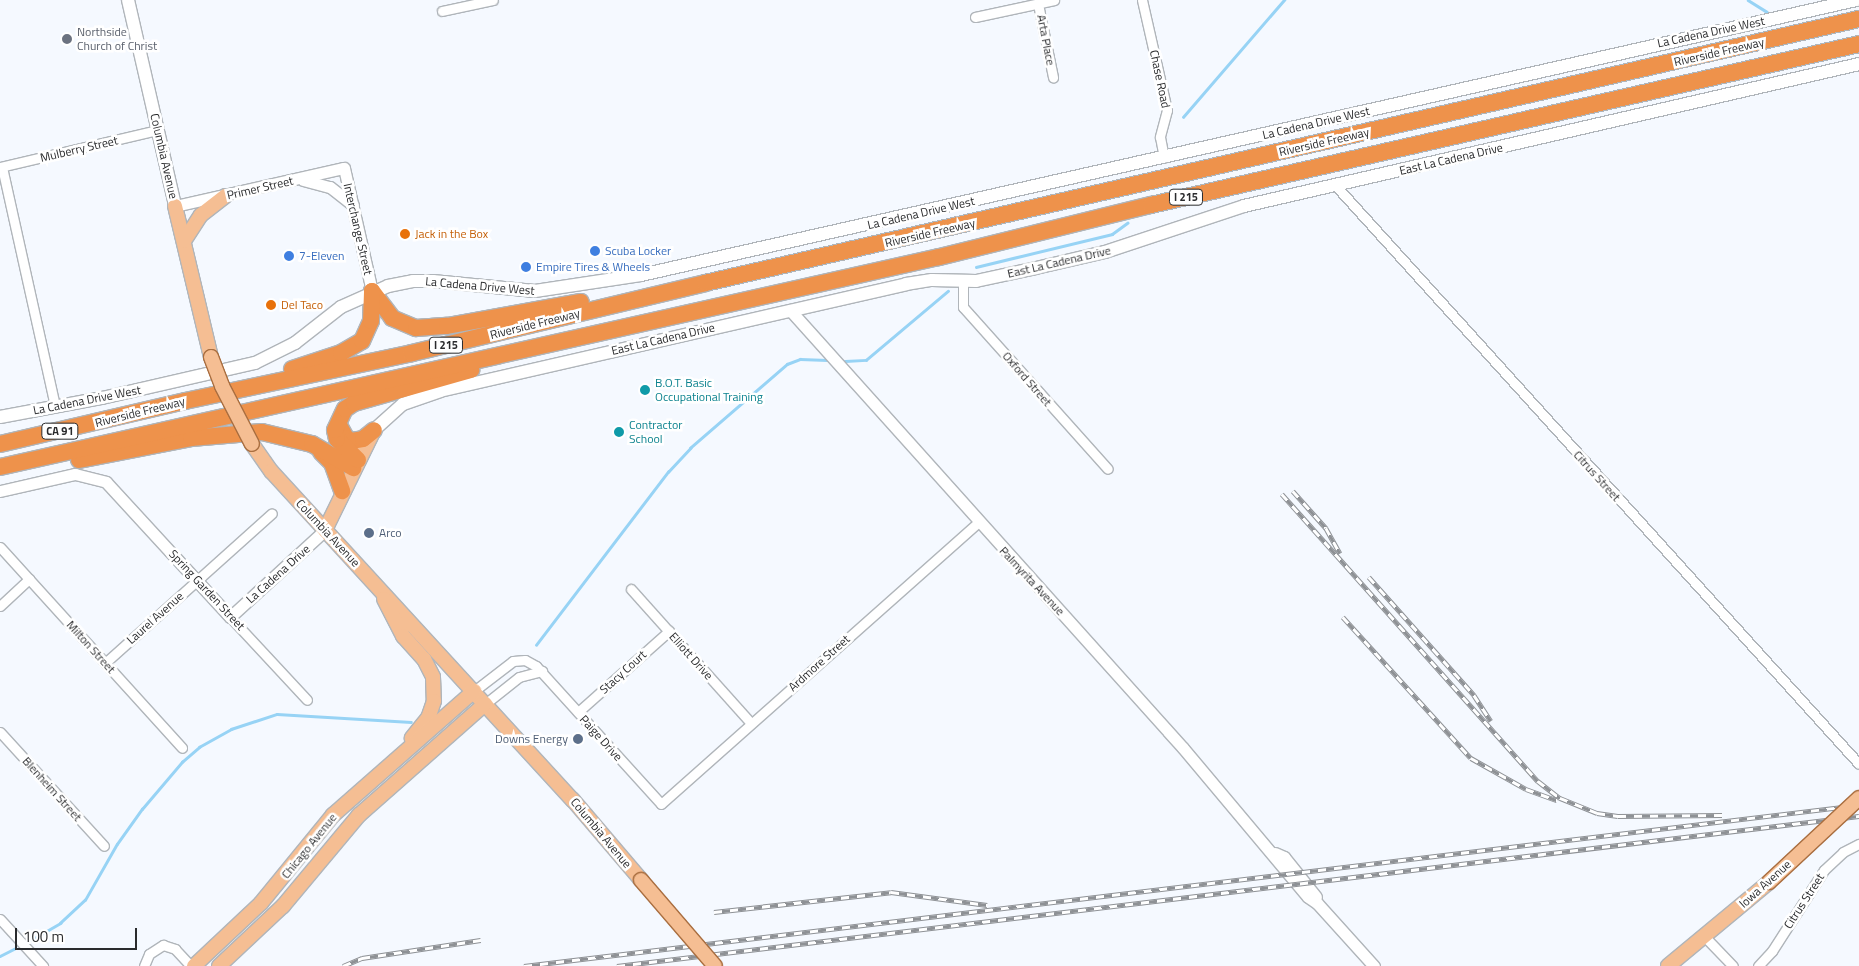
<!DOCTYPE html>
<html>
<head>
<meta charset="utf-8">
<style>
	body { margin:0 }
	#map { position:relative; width:1859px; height:966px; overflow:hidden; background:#f5f9ff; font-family:"Titillium Web",sans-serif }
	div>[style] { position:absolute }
	.stream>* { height:2.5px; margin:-1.25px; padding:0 1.25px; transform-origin:1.25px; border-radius:1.25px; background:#97d3f5 }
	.roads { filter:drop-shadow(1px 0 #b0b5ba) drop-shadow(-1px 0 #b0b5ba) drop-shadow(0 1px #b0b5ba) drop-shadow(0 -1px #b0b5ba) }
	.minor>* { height:9px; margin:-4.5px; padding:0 4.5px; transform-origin:4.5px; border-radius:4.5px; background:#fff }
	.tertiary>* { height:11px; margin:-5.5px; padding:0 5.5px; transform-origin:5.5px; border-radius:5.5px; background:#fff }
	.secondary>* { height:12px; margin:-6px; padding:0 6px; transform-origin:6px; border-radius:6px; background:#fff }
	.primary>* { height:14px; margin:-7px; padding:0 7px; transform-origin:7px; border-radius:7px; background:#f5be93 }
	.motorway>* { height:16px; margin:-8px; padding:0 8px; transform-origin:8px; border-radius:8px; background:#ee924b }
	.rail>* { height:4.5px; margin-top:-2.25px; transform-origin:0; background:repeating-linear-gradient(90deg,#fff 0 8px,#8e9195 0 16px); box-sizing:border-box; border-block:1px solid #8e9195 }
	.bridges { filter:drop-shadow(1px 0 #a96e40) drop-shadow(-1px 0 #a96e40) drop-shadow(0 1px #a96e40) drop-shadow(0 -1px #a96e40) }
	.primary-bridge>* { height:14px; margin:-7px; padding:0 7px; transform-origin:7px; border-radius:7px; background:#f5be93 }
	.dots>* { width:14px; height:14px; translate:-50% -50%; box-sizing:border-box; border:2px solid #fff; border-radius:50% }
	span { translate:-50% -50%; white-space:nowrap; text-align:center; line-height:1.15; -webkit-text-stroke:5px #fff; paint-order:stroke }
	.shield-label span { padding:1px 4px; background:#fff; border:1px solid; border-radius:4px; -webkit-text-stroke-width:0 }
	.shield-label { font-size:11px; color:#2a2b2d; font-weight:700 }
	.worship-label { font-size:12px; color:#5b616d }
	.left { translate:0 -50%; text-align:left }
	.street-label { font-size:12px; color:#2a2b2d }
	.food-label { font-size:12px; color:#c56008 }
	.shop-label { font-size:12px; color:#366cbe }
	.culture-label { font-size:12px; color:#0d838f }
	.service-label { font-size:12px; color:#4e5e75 }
	.right { translate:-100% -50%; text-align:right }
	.scale { position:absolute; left:15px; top:928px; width:122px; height:22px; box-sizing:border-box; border:2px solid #2a2b2d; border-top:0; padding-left:6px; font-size:15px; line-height:18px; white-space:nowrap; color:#2a2b2d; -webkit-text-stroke:4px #fff; paint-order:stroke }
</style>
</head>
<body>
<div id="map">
	<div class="stream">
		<i style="left:1748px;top:0;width:22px;rotate:32deg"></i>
		<i style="left:1183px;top:117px;width:155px;rotate:-49.2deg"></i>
		<i style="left:976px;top:267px;width:140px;rotate:-13.6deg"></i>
		<i style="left:1112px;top:234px;width:19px;rotate:-36deg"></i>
		<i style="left:845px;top:361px;width:21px;rotate:-3deg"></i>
		<i style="left:866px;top:360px;width:107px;rotate:-40.1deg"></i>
		<i style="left:536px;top:645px;width:218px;rotate:-52.7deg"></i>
		<i style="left:668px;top:472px;width:33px;rotate:-47deg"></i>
		<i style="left:690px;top:448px;width:128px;rotate:-40.9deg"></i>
		<i style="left:787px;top:364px;width:14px;rotate:-21deg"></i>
		<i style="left:800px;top:359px;width:27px;rotate:2deg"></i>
		<i style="left:31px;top:940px;width:34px;rotate:-30deg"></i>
		<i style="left:60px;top:923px;width:34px;rotate:-43deg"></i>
		<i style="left:85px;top:900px;width:64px;rotate:-60.3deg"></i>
		<i style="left:117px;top:844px;width:43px;rotate:-54.5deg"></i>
		<i style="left:142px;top:809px;width:62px;rotate:-49.6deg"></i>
		<i style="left:182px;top:762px;width:23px;rotate:-41deg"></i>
		<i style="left:199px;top:747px;width:37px;rotate:-29deg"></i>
		<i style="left:231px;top:729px;width:48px;rotate:-18.1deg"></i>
		<i style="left:277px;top:714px;width:134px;rotate:3.4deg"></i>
		<i style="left:0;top:956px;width:16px;rotate:-27deg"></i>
	</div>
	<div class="roads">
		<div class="minor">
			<i style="left:1142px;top:0;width:113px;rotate:77.2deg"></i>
			<i style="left:1167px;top:110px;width:28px;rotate:105deg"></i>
			<i style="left:1160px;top:137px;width:21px;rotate:79deg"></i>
			<i style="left:1038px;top:4px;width:75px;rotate:78.4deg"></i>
			<i style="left:442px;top:11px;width:52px;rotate:-12.2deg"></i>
			<i style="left:975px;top:17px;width:81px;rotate:-12.1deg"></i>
			<i style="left:0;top:167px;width:162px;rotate:-13.2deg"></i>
			<i style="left:2px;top:167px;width:245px;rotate:77.5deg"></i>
			<i style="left:1336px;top:186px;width:779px;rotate:47.86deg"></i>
			<i style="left:963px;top:281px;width:26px;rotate:90deg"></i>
			<i style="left:963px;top:307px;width:217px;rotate:48.2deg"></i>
			<i style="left:0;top:547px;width:271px;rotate:47.8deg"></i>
			<i style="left:631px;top:589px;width:180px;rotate:48.2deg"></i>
			<i style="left:0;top:606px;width:40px;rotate:-43deg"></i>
			<i style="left:230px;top:617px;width:113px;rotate:47.1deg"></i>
			<i style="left:105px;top:663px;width:224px;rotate:-41.9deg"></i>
			<i style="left:474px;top:691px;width:49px;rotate:-37.6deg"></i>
			<i style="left:513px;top:661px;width:12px;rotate:-5deg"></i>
			<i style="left:525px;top:660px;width:13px;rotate:29deg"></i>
			<i style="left:536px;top:666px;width:186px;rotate:47.8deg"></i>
			<i style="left:661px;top:804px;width:423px;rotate:-41.6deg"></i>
			<i style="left:485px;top:704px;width:43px;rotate:-38.5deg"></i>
			<i style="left:519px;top:677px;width:24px;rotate:-15deg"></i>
			<i style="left:578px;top:712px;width:122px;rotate:-41.7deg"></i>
			<i style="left:0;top:732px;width:154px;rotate:47.6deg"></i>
			<i style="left:0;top:919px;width:64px;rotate:47.5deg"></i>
			<i style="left:1705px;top:937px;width:40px;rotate:46deg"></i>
			<i style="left:144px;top:966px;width:13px;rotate:-67deg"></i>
			<i style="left:149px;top:954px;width:17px;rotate:-33deg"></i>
			<i style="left:163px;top:945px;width:13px;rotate:18deg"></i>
			<i style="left:175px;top:949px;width:23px;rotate:47deg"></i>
			<i style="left:1758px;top:966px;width:21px;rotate:-47deg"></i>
			<i style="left:1772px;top:951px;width:96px;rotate:-57.3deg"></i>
			<i style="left:1824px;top:870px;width:26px;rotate:-43deg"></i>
			<i style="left:1843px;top:852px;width:18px;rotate:-27deg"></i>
		</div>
		<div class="tertiary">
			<i style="left:303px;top:180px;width:28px;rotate:15deg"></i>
			<i style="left:330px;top:187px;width:29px;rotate:38deg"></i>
			<i style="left:175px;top:206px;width:173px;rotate:-12.7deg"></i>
			<i style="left:344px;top:168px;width:126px;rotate:77.2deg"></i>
			<i style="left:790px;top:310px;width:588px;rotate:48.1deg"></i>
			<i style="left:1183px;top:748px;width:194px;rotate:50deg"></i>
			<i style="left:1308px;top:897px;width:11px;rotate:34deg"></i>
			<i style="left:1317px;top:903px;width:85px;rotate:47.9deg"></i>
			<i style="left:0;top:491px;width:77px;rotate:-12.8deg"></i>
			<i style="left:75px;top:474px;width:32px;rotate:14deg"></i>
			<i style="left:106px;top:482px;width:183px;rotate:47.4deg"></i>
			<i style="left:230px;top:617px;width:129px;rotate:-42.5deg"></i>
			<i style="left:1275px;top:853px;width:10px;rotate:24deg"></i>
			<i style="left:1284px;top:857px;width:51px;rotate:51.3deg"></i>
		</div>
		<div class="secondary">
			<i style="left:128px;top:0;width:211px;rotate:77.1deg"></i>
			<i style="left:0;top:417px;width:104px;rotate:-10.6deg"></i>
			<i style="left:102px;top:398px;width:157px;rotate:-12.9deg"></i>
			<i style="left:255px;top:363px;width:45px;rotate:-26.6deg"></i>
			<i style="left:295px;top:343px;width:58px;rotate:-38deg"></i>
			<i style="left:341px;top:307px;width:51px;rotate:-24.1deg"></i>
			<i style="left:388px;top:286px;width:25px;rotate:-11deg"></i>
			<i style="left:413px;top:281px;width:20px"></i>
			<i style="left:433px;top:281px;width:102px;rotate:5.6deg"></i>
			<i style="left:535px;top:291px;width:107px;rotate:-8.6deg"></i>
			<i style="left:641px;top:275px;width:1246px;rotate:-12.75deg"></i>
			<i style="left:374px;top:430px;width:39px;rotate:-42deg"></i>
			<i style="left:403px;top:404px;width:39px;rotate:-19deg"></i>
			<i style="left:440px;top:391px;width:478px;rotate:-12.9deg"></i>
			<i style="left:906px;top:284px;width:26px;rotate:-9deg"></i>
			<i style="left:932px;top:280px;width:44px;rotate:1.3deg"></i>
			<i style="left:976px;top:281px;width:61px;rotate:-12.2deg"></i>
			<i style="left:1036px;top:268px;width:71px;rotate:-13.1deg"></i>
			<i style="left:1105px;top:252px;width:146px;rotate:-18.3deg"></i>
			<i style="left:1244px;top:206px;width:631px;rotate:-13deg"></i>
		</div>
		<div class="primary">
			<i style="left:175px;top:206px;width:155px;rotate:76.6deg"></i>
			<i style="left:184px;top:241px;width:31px;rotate:-57deg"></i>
			<i style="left:201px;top:215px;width:31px;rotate:-38deg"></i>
			<i style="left:252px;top:444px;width:33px;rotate:55deg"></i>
			<i style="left:271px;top:471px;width:447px;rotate:47.5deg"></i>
			<i style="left:573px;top:800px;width:105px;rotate:49.6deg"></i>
			<i style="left:325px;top:530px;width:109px;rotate:-63.9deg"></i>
			<i style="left:384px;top:599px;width:42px;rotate:62.8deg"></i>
			<i style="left:403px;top:636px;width:31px;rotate:48deg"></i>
			<i style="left:424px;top:659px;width:20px;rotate:63deg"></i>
			<i style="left:433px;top:677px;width:24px;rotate:88deg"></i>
			<i style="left:434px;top:701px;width:18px;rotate:109deg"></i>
			<i style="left:428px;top:718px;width:26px;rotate:129deg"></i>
			<i style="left:194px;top:966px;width:92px;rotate:-43.2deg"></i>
			<i style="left:261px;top:903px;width:114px;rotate:-50.7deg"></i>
			<i style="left:333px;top:815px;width:188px;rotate:-41.3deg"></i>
			<i style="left:219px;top:966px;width:88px;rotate:-43.2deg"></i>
			<i style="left:283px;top:906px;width:119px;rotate:-50.1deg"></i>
			<i style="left:359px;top:815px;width:168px;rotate:-41.4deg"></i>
			<i style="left:1668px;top:966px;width:131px;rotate:-39.7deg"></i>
		</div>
		<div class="motorway">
			<i style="left:372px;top:291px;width:34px;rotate:53deg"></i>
			<i style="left:392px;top:318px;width:26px;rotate:23deg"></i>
			<i style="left:416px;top:328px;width:31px;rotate:-4deg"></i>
			<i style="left:447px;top:326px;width:136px;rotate:-10.2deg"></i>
			<i style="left:292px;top:369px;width:52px;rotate:-18.1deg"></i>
			<i style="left:341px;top:353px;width:24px;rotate:-30deg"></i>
			<i style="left:362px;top:341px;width:22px;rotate:-66deg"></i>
			<i style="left:371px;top:321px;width:30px;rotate:-88deg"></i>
			<i style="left:340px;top:427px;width:13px;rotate:61deg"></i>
			<i style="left:346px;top:438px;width:6px;rotate:31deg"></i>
			<i style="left:351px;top:441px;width:12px;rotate:-9deg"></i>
			<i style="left:363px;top:439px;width:14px;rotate:-39deg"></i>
			<i style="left:0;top:444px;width:190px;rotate:-13.1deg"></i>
			<i style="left:185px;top:401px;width:232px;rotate:-11.9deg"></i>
			<i style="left:412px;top:353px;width:301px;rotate:-13.4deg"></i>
			<i style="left:705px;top:283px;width:1184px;rotate:-12.89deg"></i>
			<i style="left:321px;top:452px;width:16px;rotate:45deg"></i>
			<i style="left:332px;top:463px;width:30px;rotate:70deg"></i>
			<i style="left:79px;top:460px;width:114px;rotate:-11.1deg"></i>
			<i style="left:191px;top:438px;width:71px;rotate:-4.8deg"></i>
			<i style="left:262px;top:432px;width:51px;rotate:13.5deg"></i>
			<i style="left:312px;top:444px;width:48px;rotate:30.3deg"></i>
			<i style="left:358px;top:460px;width:30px;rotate:-135deg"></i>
			<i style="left:337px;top:439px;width:9px;rotate:-103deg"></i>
			<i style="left:335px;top:430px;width:23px;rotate:-65deg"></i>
			<i style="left:345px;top:409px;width:11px;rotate:-34deg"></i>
			<i style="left:354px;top:403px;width:122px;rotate:-15.8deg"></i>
			<i style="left:0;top:467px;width:962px;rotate:-12.61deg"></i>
			<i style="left:939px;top:257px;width:218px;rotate:-13.8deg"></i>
			<i style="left:1151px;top:205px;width:726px;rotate:-12.81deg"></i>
		</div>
	</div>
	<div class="rail">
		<i style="left:1293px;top:491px;width:50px;rotate:48.3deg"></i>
		<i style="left:1326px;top:528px;width:29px;rotate:61deg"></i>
		<i style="left:1282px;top:494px;width:385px;rotate:48.3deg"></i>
		<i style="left:1538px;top:781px;width:28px;rotate:38deg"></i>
		<i style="left:1560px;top:798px;width:40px;rotate:22deg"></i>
		<i style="left:1597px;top:813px;width:21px;rotate:8deg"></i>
		<i style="left:1618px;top:816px;width:104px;rotate:-0.6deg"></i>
		<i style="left:1369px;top:577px;width:158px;rotate:48.3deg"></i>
		<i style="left:1474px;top:695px;width:31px;rotate:57deg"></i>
		<i style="left:1343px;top:617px;width:190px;rotate:47.8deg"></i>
		<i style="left:1471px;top:758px;width:63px;rotate:29.4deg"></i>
		<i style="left:1526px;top:789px;width:33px;rotate:20deg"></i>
		<i style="left:714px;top:912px;width:178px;rotate:-6.4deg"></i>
		<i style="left:891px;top:892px;width:97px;rotate:7.7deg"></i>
		<i style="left:343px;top:966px;width:21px;rotate:-23deg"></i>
		<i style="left:362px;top:958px;width:120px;rotate:-8.6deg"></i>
		<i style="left:524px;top:966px;width:1345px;rotate:-6.88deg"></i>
		<i style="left:617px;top:966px;width:1251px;rotate:-6.89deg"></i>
	</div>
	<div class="bridges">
		<div class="primary-bridge">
			<i style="left:211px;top:357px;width:31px;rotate:69deg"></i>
			<i style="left:222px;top:386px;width:65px;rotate:62.7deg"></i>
			<i style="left:641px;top:880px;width:113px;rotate:49.3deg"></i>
			<i style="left:1769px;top:882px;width:123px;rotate:-43deg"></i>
		</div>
	</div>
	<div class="dots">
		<i style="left:67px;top:39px;background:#6b7280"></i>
		<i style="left:405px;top:234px;background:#e8710a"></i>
		<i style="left:595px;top:251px;background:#3f7fe0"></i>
		<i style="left:289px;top:256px;background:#3f7fe0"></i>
		<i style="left:526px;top:267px;background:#3f7fe0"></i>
		<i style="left:271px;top:305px;background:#e8710a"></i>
		<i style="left:645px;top:390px;background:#0f9aa8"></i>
		<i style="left:619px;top:432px;background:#0f9aa8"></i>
		<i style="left:369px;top:533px;background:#5c6f8a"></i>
		<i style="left:578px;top:739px;background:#5c6f8a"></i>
	</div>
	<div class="shield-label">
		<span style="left:1186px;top:197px">I 215</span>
		<span style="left:446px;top:345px">I 215</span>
		<span style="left:60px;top:431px">CA 91</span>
	</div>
	<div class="worship-label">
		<span class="left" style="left:77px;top:39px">Northside<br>Church of Christ</span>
	</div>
	<div class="street-label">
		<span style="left:1711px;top:32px;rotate:-12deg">La Cadena Drive West</span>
		<span style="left:1046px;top:40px;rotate:79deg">Arta Place</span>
		<span style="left:1719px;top:52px;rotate:-13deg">Riverside Freeway</span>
		<span style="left:1160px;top:79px;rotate:78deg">Chase Road</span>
		<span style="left:1316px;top:123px;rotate:-13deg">La Cadena Drive West</span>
		<span style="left:1324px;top:142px;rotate:-13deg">Riverside Freeway</span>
		<span style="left:79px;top:149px;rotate:-13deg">Mulberry Street</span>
		<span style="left:164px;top:156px;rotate:77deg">Columbia Avenue</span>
		<span style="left:1451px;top:159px;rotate:-13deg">East La Cadena Drive</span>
		<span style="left:260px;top:188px;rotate:-13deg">Primer Street</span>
		<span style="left:921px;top:213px;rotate:-13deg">La Cadena Drive West</span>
		<span style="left:358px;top:229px;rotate:77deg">Interchange Street</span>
		<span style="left:930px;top:233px;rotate:-13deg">Riverside Freeway</span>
		<span style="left:1059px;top:262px;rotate:-13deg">East La Cadena Drive</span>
		<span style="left:480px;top:286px;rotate:5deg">La Cadena Drive West</span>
		<span style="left:535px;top:324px;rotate:-14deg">Riverside Freeway</span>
		<span style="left:663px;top:339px;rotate:-13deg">East La Cadena Drive</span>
		<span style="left:1027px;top:379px;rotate:49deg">Oxford Street</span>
		<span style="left:87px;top:400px;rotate:-11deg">La Cadena Drive West</span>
		<span style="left:140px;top:412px;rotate:-14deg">Riverside Freeway</span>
		<span style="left:1597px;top:476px;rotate:48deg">Citrus Street</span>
		<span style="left:328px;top:533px;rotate:47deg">Columbia Avenue</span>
		<span style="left:278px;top:574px;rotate:-42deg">La Cadena Drive</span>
		<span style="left:1032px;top:581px;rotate:47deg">Palmyrita Avenue</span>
		<span style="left:207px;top:590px;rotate:47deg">Spring Garden Street</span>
		<span style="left:155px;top:618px;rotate:-42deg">Laurel Avenue</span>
		<span style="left:91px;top:647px;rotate:48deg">Milton Street</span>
		<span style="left:691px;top:656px;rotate:48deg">Elliott Drive</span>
		<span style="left:819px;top:663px;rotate:-42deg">Ardmore Street</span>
		<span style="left:623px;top:672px;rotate:-42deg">Stacy Court</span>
		<span style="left:601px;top:738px;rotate:48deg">Paige Drive</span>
		<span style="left:52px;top:789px;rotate:48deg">Blenheim Street</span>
		<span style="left:601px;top:833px;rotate:50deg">Columbia Avenue</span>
		<span style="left:309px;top:846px;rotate:-51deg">Chicago Avenue</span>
		<span style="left:1765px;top:884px;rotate:-42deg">Iowa Avenue</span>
		<span style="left:1804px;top:901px;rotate:-57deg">Citrus Street</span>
	</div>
	<div class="food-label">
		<span class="left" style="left:415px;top:234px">Jack in the Box</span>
		<span class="left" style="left:281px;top:305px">Del Taco</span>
	</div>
	<div class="shop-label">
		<span class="left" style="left:605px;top:251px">Scuba Locker</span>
		<span class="left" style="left:299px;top:256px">7-Eleven</span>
		<span class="left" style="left:536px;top:267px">Empire Tires &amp; Wheels</span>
	</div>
	<div class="culture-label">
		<span class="left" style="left:655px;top:390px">B.O.T. Basic<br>Occupational Training</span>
		<span class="left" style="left:629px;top:432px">Contractor<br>School</span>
	</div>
	<div class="service-label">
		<span class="left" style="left:379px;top:533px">Arco</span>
		<span class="right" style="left:568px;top:739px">Downs Energy</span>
	</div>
	<div class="scale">100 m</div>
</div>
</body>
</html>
